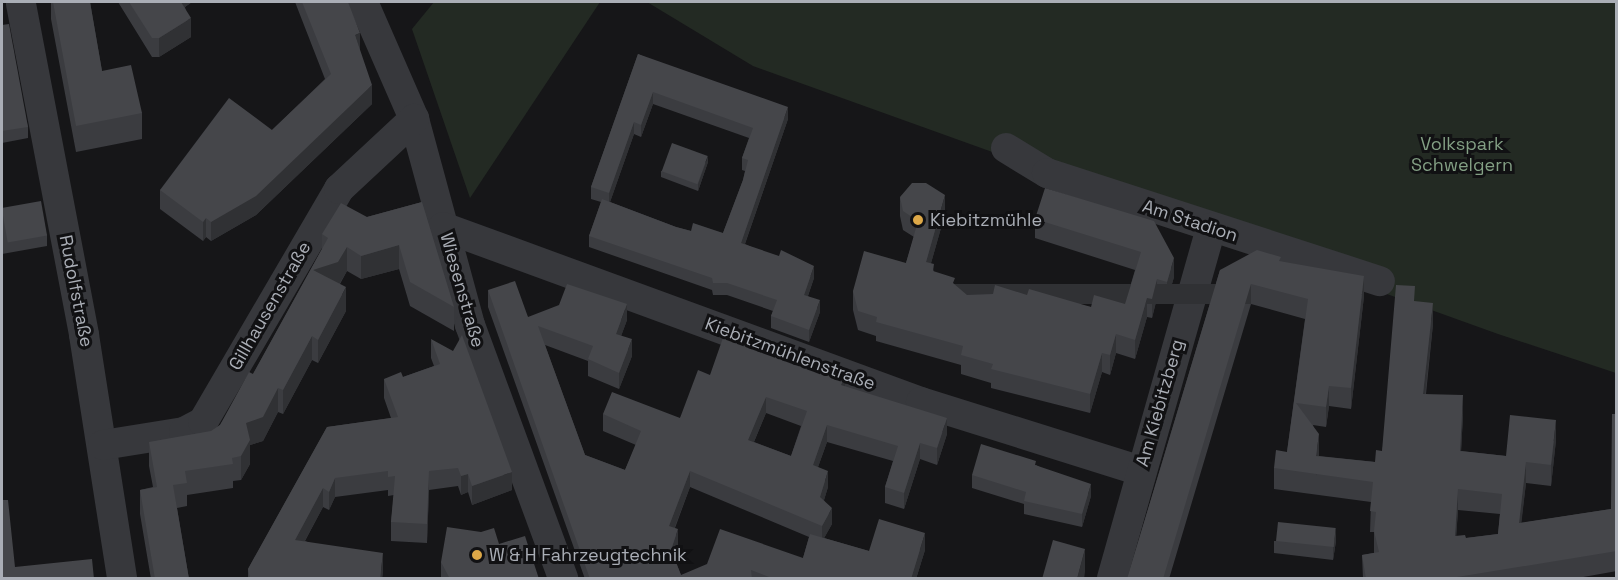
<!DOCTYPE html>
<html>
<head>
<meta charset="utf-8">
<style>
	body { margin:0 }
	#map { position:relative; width:1618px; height:580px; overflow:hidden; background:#161618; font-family:"Space Grotesk",sans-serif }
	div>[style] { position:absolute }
	.green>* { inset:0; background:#232a23 }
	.minor>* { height:30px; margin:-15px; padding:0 15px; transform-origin:15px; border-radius:15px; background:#37383c }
	.wall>* { inset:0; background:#3b3c40 }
	.shaded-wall>* { inset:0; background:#303134; transform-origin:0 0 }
	.building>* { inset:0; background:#45464a; transform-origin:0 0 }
	.dots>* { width:16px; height:16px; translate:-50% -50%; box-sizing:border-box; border:3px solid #111113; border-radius:50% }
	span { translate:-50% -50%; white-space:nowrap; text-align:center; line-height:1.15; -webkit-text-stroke:6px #111113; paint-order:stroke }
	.park-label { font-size:18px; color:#839f84 }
	.poi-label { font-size:18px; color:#aaaeb6 }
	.left { translate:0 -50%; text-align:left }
	.street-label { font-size:18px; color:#aaaeb6 }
	.frame { position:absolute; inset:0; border:3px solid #aaaeb6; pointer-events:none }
</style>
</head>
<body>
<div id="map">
	<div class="green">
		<i style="clip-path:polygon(434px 2px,600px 2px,470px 198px,412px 29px)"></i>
		<i style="clip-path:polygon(647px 2px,1616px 2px,1616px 373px,1498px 334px,753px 66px)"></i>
	</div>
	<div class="minor">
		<i style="left:363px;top:2px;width:128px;rotate:66.4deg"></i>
		<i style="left:414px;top:119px;width:213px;rotate:74.8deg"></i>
		<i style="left:470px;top:325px;width:270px;rotate:69.8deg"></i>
		<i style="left:21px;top:4px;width:337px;rotate:79.2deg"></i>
		<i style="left:84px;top:335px;width:246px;rotate:81.1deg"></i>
		<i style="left:1006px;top:148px;width:48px;rotate:31.4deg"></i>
		<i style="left:1047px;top:173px;width:350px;rotate:18deg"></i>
		<i style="left:443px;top:227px;width:509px;rotate:20.11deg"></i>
		<i style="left:921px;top:402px;width:231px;rotate:17.4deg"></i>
		<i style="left:103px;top:445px;width:82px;rotate:-9.1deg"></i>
		<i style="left:184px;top:432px;width:21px;rotate:-28deg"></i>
		<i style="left:203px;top:422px;width:270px;rotate:-59.7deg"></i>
		<i style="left:339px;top:189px;width:103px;rotate:-43deg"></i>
		<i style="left:1112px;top:578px;width:364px;rotate:-74.2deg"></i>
	</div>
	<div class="wall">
		<i style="clip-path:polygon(51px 2px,90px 2px,102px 71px,142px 113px,142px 139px,76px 152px,51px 19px)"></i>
		<i style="clip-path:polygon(118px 2px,192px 2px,185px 7px,191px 37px,159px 57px,152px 57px)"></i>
		<i style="clip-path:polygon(295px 2px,348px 2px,372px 104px,256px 215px,211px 241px,206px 237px,203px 241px,160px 209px,160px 190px,272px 130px,325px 79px)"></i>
		<i style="clip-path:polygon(2px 25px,28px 127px,28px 138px,2px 143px)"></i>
		<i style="clip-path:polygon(evenodd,638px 54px,788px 119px,745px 244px,814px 278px,808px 296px,820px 312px,809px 342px,771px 328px,771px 316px,773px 311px,727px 295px,713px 295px,712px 290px,589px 247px,589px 236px,601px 202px,591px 199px,591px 187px,638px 54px,653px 104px,749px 138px,742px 158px,742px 170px,745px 171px,743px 180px,723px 233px,691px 231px,676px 227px,610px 202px,634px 134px,641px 137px,653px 104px)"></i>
		<i style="clip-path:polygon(708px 162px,698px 191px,661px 177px,661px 171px)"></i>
		<i style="clip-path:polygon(900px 197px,945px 214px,931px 263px,934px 272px,955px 285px,967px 295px,1027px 295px,1091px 307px,1125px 304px,1135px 270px,1035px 238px,1035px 219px,1154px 221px,1174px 277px,1167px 301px,1157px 298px,1152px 318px,1147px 317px,1135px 359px,1116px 353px,1110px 375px,1102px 372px,1090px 413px,991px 388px,991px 383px,961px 374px,961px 365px,876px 341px,876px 336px,858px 330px,853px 310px,853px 291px,906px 263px,914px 237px,903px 230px,900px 216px)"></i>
		<i style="clip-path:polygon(422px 202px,454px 307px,454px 331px,410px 306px,399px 269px,361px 279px,347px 271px,340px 284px,346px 311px,318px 363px,312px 360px,283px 414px,278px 412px,263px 441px,250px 445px,250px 464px,241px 480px,233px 481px,233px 488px,187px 495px,187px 506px,177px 508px,189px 579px,151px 579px,140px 514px,140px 490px,153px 487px,149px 466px,149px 442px,211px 431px,220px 425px,253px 374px,322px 249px,322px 234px,367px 217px)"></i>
		<i style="clip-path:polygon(2px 208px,47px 235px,47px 246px,2px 254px)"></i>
		<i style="clip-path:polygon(evenodd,1281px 261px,1364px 296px,1351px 409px,1329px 406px,1326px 427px,1313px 425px,1319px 456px,1375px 462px,1382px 451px,1415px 302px,1433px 324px,1426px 394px,1463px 415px,1461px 451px,1506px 456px,1556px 440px,1551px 486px,1526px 483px,1521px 523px,1611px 509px,1617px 414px,1617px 571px,1572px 579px,1363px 579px,1362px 555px,1374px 553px,1374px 532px,1370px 532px,1371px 502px,1274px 489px,1274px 468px,1287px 452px,1305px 319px,1251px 304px,1169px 579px,1127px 579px,1220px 270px,1281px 261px,1458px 510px,1500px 514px,1498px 534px,1466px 538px,1456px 536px,1458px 510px)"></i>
		<i style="clip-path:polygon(evenodd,488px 290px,528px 317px,627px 320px,621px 336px,632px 356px,619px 389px,588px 376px,588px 361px,545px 345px,585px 455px,625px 470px,636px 445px,603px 431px,603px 414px,680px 418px,710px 375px,760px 351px,845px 386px,947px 434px,937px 465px,920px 459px,904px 509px,885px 503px,885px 487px,893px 461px,827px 442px,818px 467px,828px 487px,824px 500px,832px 524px,824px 538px,869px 551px,925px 550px,916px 579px,585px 579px,488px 307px,488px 290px,766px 413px,801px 426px,791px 456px,754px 442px,766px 413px,488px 290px,690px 487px,809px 537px,803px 558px,681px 575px,674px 557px,678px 545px,675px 528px,690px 487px)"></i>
		<i style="clip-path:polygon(431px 339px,512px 490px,472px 505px,468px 492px,461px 495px,458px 486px,429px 490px,427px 543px,391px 541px,391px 522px,394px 495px,388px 496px,388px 490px,335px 497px,329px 510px,323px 507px,305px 541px,383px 571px,382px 579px,248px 579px,248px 569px,327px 427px,391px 418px,384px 398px,384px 379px,403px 377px,434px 366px,431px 358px)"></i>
		<i style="clip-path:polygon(1036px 465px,1091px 496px,1082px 527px,1024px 514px,1024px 504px,972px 488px,972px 475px)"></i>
		<i style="clip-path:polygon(1274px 541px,1336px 541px,1333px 560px,1274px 553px)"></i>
		<i style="clip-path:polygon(499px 544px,539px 579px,441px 579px,441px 562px)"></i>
	</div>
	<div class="shaded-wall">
		<i style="clip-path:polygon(176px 2px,192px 2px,176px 13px)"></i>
		<i style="clip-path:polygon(191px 18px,191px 37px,159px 57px,159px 38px)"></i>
		<i style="clip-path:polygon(360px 33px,360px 52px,355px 35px)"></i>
		<i style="clip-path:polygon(372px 85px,372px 104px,256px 215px,211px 241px,211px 222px)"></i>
		<i style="clip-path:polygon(653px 92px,653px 104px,641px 137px,641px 125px)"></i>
		<i style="clip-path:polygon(788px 107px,788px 119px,741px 255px,741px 243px)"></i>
		<i style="clip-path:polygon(634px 122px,634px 134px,609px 205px,609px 193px)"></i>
		<i style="clip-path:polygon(708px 156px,708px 162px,698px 191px,698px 184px)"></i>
		<i style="clip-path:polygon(945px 195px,945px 214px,926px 281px,926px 262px)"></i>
		<i style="clip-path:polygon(206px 218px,206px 237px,203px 241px,203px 222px)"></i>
		<i style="clip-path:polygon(399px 245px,399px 269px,361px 279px,361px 256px)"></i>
		<i style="clip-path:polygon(347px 247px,347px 271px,338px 286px,313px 270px)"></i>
		<i style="clip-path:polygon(1174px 258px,1174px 277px,1167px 301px,1167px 282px)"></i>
		<i style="clip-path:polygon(814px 266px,814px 278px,804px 307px,804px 295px)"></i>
		<i style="clip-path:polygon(1364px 276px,1364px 296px,1351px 409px,1351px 388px)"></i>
		<i style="clip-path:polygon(1157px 279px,1157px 298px,1152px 318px,1152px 299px)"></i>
		<i style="left:1251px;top:284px;width:20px;height:308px;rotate:90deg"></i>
		<i style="clip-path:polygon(346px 287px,346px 311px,318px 363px,318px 340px)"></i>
		<i style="clip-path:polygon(1147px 298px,1147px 317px,1135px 359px,1135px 340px)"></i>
		<i style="clip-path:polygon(820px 300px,820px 312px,809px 342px,809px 330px)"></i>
		<i style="clip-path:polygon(1433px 303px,1433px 324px,1423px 414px,1423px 394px)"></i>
		<i style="clip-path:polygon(627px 304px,627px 320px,616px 350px,616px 334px)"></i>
		<i style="clip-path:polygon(1116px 334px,1116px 353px,1110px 375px,1110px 355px)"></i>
		<i style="clip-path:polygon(312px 336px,312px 360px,283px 414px,283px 390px)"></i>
		<i style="clip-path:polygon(632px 339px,632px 356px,619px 389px,619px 373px)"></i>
		<i style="clip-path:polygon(1102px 353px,1102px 372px,1090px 413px,1090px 394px)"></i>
		<i style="clip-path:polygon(845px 376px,845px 392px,841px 385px)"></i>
		<i style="clip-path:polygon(1329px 386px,1329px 406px,1326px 427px,1326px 407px)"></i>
		<i style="clip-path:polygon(278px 388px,278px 412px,263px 441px,250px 445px,250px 464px,241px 480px,241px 456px,246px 423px)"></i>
		<i style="clip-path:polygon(1463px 395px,1463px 415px,1460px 472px,1460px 451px)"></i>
		<i style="clip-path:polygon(766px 397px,766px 413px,748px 456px,748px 440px)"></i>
		<i style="clip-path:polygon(947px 418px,947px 434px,937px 465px,937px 448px)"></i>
		<i style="clip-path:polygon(1556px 420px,1556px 440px,1551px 486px,1551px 465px)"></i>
		<i style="clip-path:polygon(827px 425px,827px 442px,813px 481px,813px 465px)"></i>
		<i style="clip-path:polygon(1319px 434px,1319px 455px,1316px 476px,1316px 456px)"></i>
		<i style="clip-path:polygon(920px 443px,920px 459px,904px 509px,904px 493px)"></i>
		<i style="clip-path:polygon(1526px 462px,1526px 483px,1519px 544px,1519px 523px)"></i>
		<i style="clip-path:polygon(429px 471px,429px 490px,427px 543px,427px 524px)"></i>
		<i style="clip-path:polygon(690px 471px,690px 487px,669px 542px,669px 526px)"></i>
		<i style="clip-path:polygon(828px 471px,828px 487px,820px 513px,820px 497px)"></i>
		<i style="clip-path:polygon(512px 472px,512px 490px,472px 505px,472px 486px)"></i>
		<i style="clip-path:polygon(468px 474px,468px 492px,461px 495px,461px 476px)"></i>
		<i style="clip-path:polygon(335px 478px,335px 497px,329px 510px,329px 492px)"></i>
		<i style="clip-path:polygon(1091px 484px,1091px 496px,1082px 527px,1082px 514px)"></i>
		<i style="clip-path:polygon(323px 488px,323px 507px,295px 559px,295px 540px)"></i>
		<i style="clip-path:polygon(1458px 489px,1458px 510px,1455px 556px,1455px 536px)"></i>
		<i style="clip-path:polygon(832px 508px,832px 524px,822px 542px,822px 526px)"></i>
		<i style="clip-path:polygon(1336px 528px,1336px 541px,1333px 560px,1333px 548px)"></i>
		<i style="clip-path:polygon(678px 529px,678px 545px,671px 566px,671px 550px)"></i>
		<i style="clip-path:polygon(925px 533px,925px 550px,916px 579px,911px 579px)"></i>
		<i style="clip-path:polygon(1085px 549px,1085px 572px,1084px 579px,1077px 579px)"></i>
		<i style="clip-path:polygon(383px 553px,383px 571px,382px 579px,380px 579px)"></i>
	</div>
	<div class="building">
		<i style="clip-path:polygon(53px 2px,90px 2px,102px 71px,131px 65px,142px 113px,76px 126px)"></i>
		<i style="clip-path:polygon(129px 2px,181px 2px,191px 18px,159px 38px,152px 38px)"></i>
		<i style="clip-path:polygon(302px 2px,348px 2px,360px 33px,355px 35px,372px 85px,256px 196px,211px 222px,206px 218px,203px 222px,160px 190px,229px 98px,272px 130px,331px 74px)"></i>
		<i style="clip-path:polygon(9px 24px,28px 127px,2px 131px,2px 25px)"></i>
		<i style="clip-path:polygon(638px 54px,788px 107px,741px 243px,779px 256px,781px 250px,814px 266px,804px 295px,820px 300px,809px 330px,771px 316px,777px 300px,727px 283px,713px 283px,712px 278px,589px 236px,602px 199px,676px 227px,691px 231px,693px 223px,723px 233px,743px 180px,748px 160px,742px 158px,753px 128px,653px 92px,641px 125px,634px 122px,609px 193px,591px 187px)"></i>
		<i style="left:672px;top:143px;width:38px;height:30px;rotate:20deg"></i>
		<i style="clip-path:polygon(912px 183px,926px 183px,945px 195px,926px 262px,934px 264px,933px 271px,955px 278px,953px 283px,967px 295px,993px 294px,995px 285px,1027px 295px,1029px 289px,1091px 307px,1094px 295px,1125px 304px,1141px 252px,1035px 219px,1045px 188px,1154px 221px,1174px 258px,1167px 282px,1157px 279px,1152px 299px,1147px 298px,1135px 340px,1116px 334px,1110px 355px,1102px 353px,1090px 394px,991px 369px,993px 364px,961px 355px,963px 346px,876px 322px,877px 317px,858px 311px,853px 291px,864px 251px,906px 263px,918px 221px,903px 211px,900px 197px)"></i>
		<i style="left:41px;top:201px;width:35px;height:40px;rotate:80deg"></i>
		<i style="clip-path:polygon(422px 202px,454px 307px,410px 282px,399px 245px,361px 256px,347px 247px,338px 262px,313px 270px,346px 287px,318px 340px,312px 336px,283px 390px,278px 388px,263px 417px,246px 423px,250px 440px,241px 456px,232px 458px,233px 464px,185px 471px,187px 483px,173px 485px,189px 579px,155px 579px,140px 490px,157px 487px,149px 442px,211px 431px,220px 425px,249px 372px,253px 374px,328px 238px,322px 234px,341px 203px,367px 217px)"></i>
		<i style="clip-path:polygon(evenodd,1257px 250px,1281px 257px,1279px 261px,1364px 276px,1351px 388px,1329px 386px,1326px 407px,1296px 403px,1319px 434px,1316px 456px,1375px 462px,1376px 450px,1382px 451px,1396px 285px,1415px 286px,1414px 301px,1433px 303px,1423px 394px,1463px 395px,1460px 451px,1506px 456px,1510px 415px,1556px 420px,1551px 465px,1526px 462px,1519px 523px,1611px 509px,1612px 414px,1617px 414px,1617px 551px,1445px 579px,1366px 579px,1362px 555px,1379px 552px,1374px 531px,1376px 512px,1370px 511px,1373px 482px,1274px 468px,1276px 450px,1287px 452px,1308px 299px,1251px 284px,1163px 579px,1127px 579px,1220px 270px,1257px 250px,1458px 489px,1502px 494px,1498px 534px,1466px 538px,1465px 535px,1455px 536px,1458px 489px)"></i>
		<i style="clip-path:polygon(evenodd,515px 281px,528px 317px,559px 305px,567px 284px,627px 304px,616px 334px,632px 339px,619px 373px,588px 359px,593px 346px,538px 326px,585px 455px,625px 470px,641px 431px,603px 414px,612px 392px,680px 418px,698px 370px,710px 375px,725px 332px,760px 345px,758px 350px,815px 371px,817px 366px,845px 376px,841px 385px,947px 418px,937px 448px,920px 443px,904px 493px,885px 487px,898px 446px,827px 425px,813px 465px,828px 471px,820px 497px,832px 508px,822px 526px,690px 471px,669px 526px,678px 529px,671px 550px,681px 575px,707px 564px,720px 529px,803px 558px,810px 534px,869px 551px,879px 519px,925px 533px,911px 579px,774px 579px,751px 570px,752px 579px,590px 579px,488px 290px,515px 281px,766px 397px,807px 411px,791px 456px,748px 440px,766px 397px)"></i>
		<i style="clip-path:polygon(462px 335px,512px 472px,472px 486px,468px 474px,461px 476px,458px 468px,429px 471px,427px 524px,391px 522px,395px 476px,388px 477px,388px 471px,335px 478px,329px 492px,323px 488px,295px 540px,383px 553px,380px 579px,250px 579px,248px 569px,327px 427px,398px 417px,384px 379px,401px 372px,403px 377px,440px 364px,431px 339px,453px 351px)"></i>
		<i style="clip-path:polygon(981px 444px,1036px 461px,1035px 465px,1091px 484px,1082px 514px,1024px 501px,1026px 492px,972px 475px)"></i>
		<i style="clip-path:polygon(2px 500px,8px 500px,15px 567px,92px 559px,94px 579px,2px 579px)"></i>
		<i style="left:1278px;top:522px;width:58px;height:19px;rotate:6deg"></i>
		<i style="clip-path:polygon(447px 527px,481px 532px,494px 528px,499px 544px,525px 536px,539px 579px,450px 579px,441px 562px)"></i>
		<i style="clip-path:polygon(1053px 540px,1085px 549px,1077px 579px,1042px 579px)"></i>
	</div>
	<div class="dots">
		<i style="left:918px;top:220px;background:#dda848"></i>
		<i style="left:477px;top:555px;background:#dda848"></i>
	</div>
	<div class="park-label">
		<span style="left:1462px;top:155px">Volkspark<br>Schwelgern</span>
	</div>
	<div class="poi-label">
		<span class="left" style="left:930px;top:220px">Kiebitzmühle</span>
		<span class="left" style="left:489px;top:555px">W &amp; H Fahrzeugtechnik</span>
	</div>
	<div class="street-label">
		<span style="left:1190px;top:221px;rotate:18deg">Am Stadion</span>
		<span style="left:462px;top:290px;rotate:74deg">Wiesenstraße</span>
		<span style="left:76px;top:291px;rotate:79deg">Rudolfstraße</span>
		<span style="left:270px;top:306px;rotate:-60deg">Gillhausenstraße</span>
		<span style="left:790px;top:354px;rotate:20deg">Kiebitzmühlenstraße</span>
		<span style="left:1160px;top:403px;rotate:-74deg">Am Kiebitzberg</span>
	</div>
	<div class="frame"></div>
</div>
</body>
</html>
